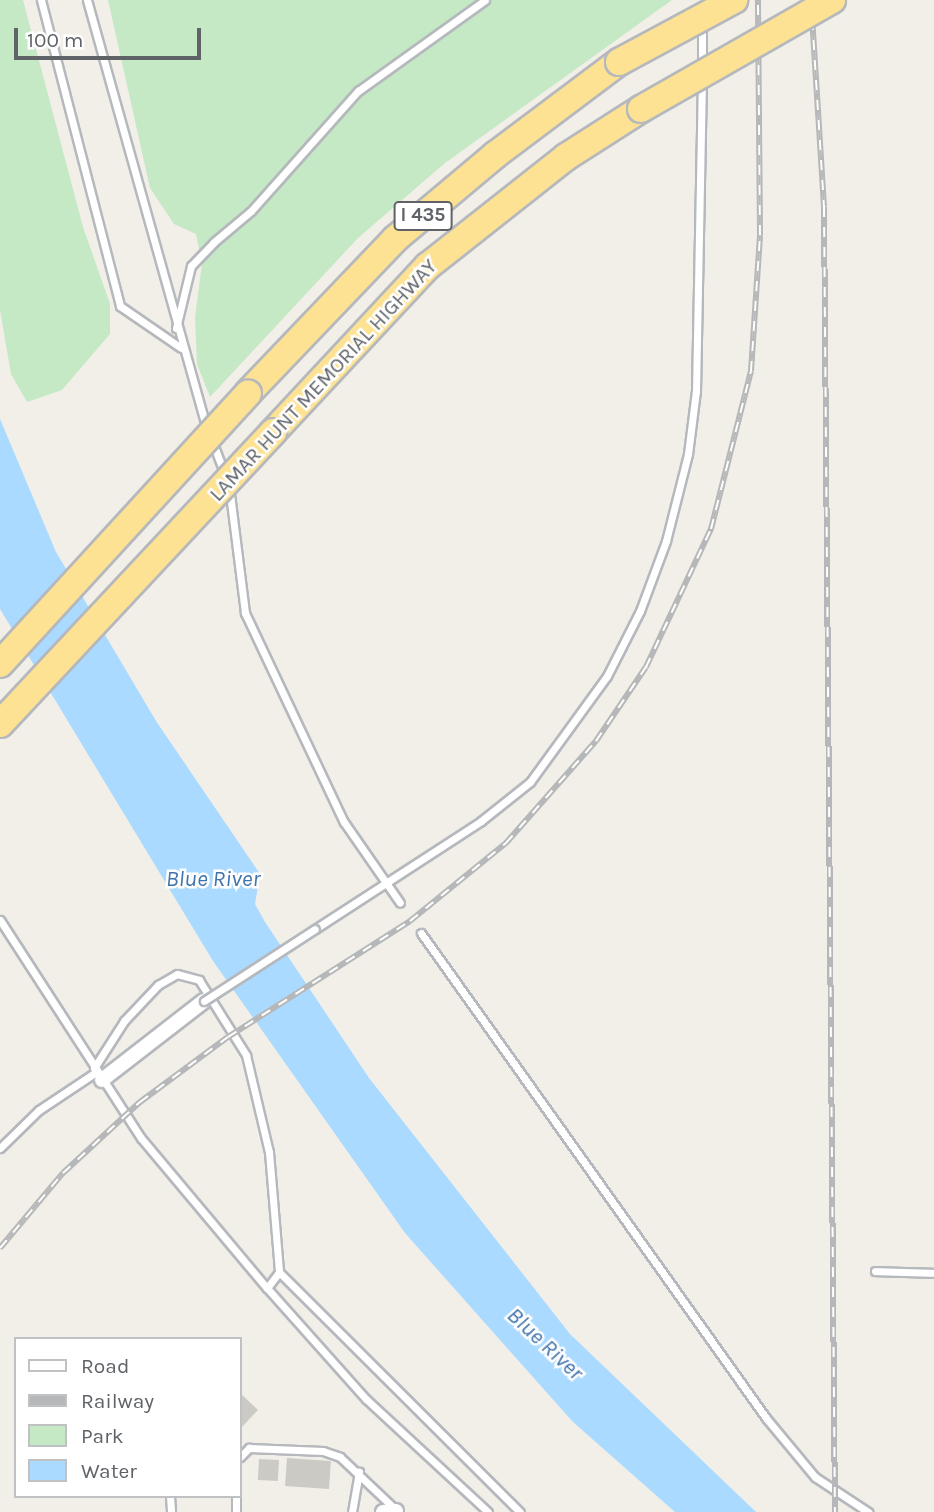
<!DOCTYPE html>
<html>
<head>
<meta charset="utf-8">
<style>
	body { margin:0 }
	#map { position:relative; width:934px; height:1512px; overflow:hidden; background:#f1efe8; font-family:Karla,sans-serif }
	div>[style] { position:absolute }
	.green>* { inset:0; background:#c5e8c5 }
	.water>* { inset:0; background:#aadaff }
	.building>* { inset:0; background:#cccac5; transform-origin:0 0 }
	.roads { filter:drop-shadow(2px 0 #b5b8bc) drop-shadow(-2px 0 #b5b8bc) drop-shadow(0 2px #b5b8bc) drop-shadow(0 -2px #b5b8bc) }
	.lane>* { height:7px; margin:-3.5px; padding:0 3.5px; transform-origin:3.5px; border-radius:3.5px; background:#fff }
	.street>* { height:14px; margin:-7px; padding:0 7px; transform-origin:7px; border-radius:7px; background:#fff }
	.highway>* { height:26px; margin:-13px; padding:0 13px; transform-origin:13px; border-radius:13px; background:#fde293 }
	.rail>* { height:6px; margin-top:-3px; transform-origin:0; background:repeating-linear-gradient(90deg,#fff 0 10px,#b6b7b8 0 20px); box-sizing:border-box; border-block:2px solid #b6b7b8 }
	.bridges { filter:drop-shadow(2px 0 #b5b8bc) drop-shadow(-2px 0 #b5b8bc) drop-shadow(0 2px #b5b8bc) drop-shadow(0 -2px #b5b8bc) }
	.lane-bridge>* { height:7px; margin:-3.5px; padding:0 3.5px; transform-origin:3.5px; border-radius:3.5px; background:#fff }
	.highway-bridge>* { height:26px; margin:-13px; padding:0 13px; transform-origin:13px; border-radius:13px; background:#fde293 }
	span { translate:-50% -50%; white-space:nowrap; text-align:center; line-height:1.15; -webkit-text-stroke:5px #fff; paint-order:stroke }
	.shield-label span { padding:2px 5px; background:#fff; border:2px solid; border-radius:5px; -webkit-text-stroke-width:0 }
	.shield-label { font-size:19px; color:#5f6368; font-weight:700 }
	.street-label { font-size:21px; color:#5f6368 }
	.water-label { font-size:23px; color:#4174aa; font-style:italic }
	.legend { position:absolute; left:14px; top:1337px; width:228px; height:161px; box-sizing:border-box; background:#fff; border:2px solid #bfc1c3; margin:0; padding:9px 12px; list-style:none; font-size:21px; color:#5f6368 }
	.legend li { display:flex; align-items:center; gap:14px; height:35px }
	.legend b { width:35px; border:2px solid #bfc1c3 }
	.scale { position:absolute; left:14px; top:28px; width:187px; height:32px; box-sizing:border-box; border:4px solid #5f6368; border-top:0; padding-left:9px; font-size:21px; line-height:24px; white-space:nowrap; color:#5f6368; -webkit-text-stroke:5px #fff; paint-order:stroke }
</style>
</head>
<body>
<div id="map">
	<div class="green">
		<i style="clip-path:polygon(0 0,23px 0,83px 227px,110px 304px,110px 334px,62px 390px,27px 402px,11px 374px,0 310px)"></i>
		<i style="clip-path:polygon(108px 0,672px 0,445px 163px,358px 238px,210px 397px,197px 364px,195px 317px,202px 264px,196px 234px,174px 224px,150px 188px)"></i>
	</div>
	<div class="water">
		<i style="clip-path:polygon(0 419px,56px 552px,156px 721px,260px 874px,255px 904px,265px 922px,369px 1078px,570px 1334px,756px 1512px,675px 1512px,573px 1422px,405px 1233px,213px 961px,0 609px)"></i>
	</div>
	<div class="building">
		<i style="clip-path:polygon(240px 1393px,258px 1410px,240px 1429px)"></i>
		<i style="left:287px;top:1458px;width:44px;height:28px;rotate:4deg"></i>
		<i style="left:259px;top:1459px;width:20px;height:21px;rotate:3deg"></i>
	</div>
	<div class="roads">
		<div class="lane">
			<i style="left:41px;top:0;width:316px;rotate:75.5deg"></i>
			<i style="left:120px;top:306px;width:74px;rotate:34.5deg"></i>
			<i style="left:87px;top:0;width:445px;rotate:74.4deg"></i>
			<i style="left:702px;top:68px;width:44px;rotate:-90deg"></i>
			<i style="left:176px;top:328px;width:64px;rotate:-76.4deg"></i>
			<i style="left:191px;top:266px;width:33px;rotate:-46deg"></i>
			<i style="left:214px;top:242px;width:48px;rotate:-40deg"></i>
			<i style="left:251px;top:211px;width:161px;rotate:-48.3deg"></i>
			<i style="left:358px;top:91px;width:156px;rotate:-35.6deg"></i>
			<i style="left:212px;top:441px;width:36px;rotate:69deg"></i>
			<i style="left:229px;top:486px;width:128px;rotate:82.8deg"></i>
			<i style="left:245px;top:613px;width:231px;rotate:64.7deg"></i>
			<i style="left:344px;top:822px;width:98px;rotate:55.3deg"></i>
			<i style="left:0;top:920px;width:260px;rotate:57.1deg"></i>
			<i style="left:141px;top:1138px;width:196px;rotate:50deg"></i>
			<i style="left:267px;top:1288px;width:20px;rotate:-53deg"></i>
			<i style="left:279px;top:1272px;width:340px;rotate:44.9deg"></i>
			<i style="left:315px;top:929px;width:198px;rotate:-33deg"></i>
			<i style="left:481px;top:821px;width:63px;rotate:-38.5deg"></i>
			<i style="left:530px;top:782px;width:131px;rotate:-54deg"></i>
			<i style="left:607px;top:676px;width:73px;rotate:-63.1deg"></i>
			<i style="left:640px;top:611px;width:75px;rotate:-69.6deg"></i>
			<i style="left:666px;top:541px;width:90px;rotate:-75.8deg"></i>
			<i style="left:688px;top:454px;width:64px;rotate:-82.8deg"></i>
			<i style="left:696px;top:391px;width:311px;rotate:-88.9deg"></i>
			<i style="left:421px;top:933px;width:595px;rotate:54.57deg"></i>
			<i style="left:766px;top:1418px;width:77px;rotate:50.3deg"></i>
			<i style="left:815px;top:1477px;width:64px;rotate:33.4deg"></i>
			<i style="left:94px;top:1068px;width:56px;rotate:-57.4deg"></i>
			<i style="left:124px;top:1021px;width:50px;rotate:-46.6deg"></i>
			<i style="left:158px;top:985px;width:22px;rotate:-30deg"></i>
			<i style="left:177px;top:974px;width:23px;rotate:15deg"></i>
			<i style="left:199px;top:980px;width:89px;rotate:57.9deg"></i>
			<i style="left:246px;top:1055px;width:100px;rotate:76.7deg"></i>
			<i style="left:269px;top:1152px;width:120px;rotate:85.2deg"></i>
			<i style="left:0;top:1148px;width:54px;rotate:-44.3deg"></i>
			<i style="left:39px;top:1110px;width:69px;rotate:-33.7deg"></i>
			<i style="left:875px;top:1271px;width:59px;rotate:1.9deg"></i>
			<i style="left:267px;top:1288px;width:149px;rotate:48.3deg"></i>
			<i style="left:366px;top:1399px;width:166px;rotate:42.8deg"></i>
			<i style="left:240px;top:1457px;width:13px;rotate:-45deg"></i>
			<i style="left:249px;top:1448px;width:74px;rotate:2.3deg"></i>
			<i style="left:323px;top:1451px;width:18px;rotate:19deg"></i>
			<i style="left:340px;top:1457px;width:76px;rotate:43.4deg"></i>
			<i style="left:170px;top:1496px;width:16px;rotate:86deg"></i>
			<i style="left:236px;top:1496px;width:16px;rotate:90deg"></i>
			<i style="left:352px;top:1512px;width:41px;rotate:-80.1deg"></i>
		</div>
		<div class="street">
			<i style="left:102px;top:1080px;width:129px;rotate:-37.8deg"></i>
			<i style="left:383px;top:1512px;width:13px;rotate:-4deg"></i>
		</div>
		<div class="highway">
			<i style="left:248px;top:393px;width:213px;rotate:-46.3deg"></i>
			<i style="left:395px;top:239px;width:131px;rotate:-40deg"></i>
			<i style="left:495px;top:155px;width:155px;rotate:-36.9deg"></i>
			<i style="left:273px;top:432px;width:227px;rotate:-47deg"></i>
			<i style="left:428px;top:266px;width:176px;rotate:-38.3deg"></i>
			<i style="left:566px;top:157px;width:89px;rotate:-32.6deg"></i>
		</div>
	</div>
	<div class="rail">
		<i style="left:811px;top:0;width:207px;rotate:86.4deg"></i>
		<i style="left:824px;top:207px;width:1305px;rotate:89.52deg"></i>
		<i style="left:0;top:1248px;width:98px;rotate:-50deg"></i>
		<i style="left:63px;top:1173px;width:105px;rotate:-42.7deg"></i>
		<i style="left:140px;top:1102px;width:109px;rotate:-36.5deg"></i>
		<i style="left:228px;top:1037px;width:216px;rotate:-32.5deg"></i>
		<i style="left:410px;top:921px;width:124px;rotate:-39.1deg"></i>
		<i style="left:506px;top:843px;width:136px;rotate:-48.6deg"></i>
		<i style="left:596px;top:741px;width:89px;rotate:-56deg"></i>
		<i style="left:646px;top:667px;width:153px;rotate:-64.8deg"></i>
		<i style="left:711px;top:529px;width:163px;rotate:-75.8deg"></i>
		<i style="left:751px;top:371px;width:136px;rotate:-86.2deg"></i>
		<i style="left:760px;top:235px;width:235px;rotate:-90.5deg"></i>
	</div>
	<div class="bridges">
		<div class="lane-bridge">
			<i style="left:204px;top:1001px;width:132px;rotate:-33deg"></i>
		</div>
		<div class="highway-bridge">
			<i style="left:619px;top:62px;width:131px;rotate:-28.3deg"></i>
			<i style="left:641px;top:109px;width:220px;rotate:-29.7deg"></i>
			<i style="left:0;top:664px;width:367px;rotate:-47.5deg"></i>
			<i style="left:0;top:724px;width:400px;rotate:-46.9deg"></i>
		</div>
	</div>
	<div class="shield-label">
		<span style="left:423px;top:216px">I 435</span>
	</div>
	<div class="street-label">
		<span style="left:323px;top:380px;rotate:-47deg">LAMAR HUNT MEMORIAL HIGHWAY</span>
	</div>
	<div class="water-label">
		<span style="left:213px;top:879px">Blue River</span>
		<span style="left:545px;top:1344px;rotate:43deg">Blue River</span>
	</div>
	<ul class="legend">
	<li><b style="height:9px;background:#fff"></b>Road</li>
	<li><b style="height:9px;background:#b6b7b8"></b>Railway</li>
	<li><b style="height:19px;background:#c5e8c5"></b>Park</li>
	<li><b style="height:19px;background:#aadaff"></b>Water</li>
	</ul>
	<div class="scale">100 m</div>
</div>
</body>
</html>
